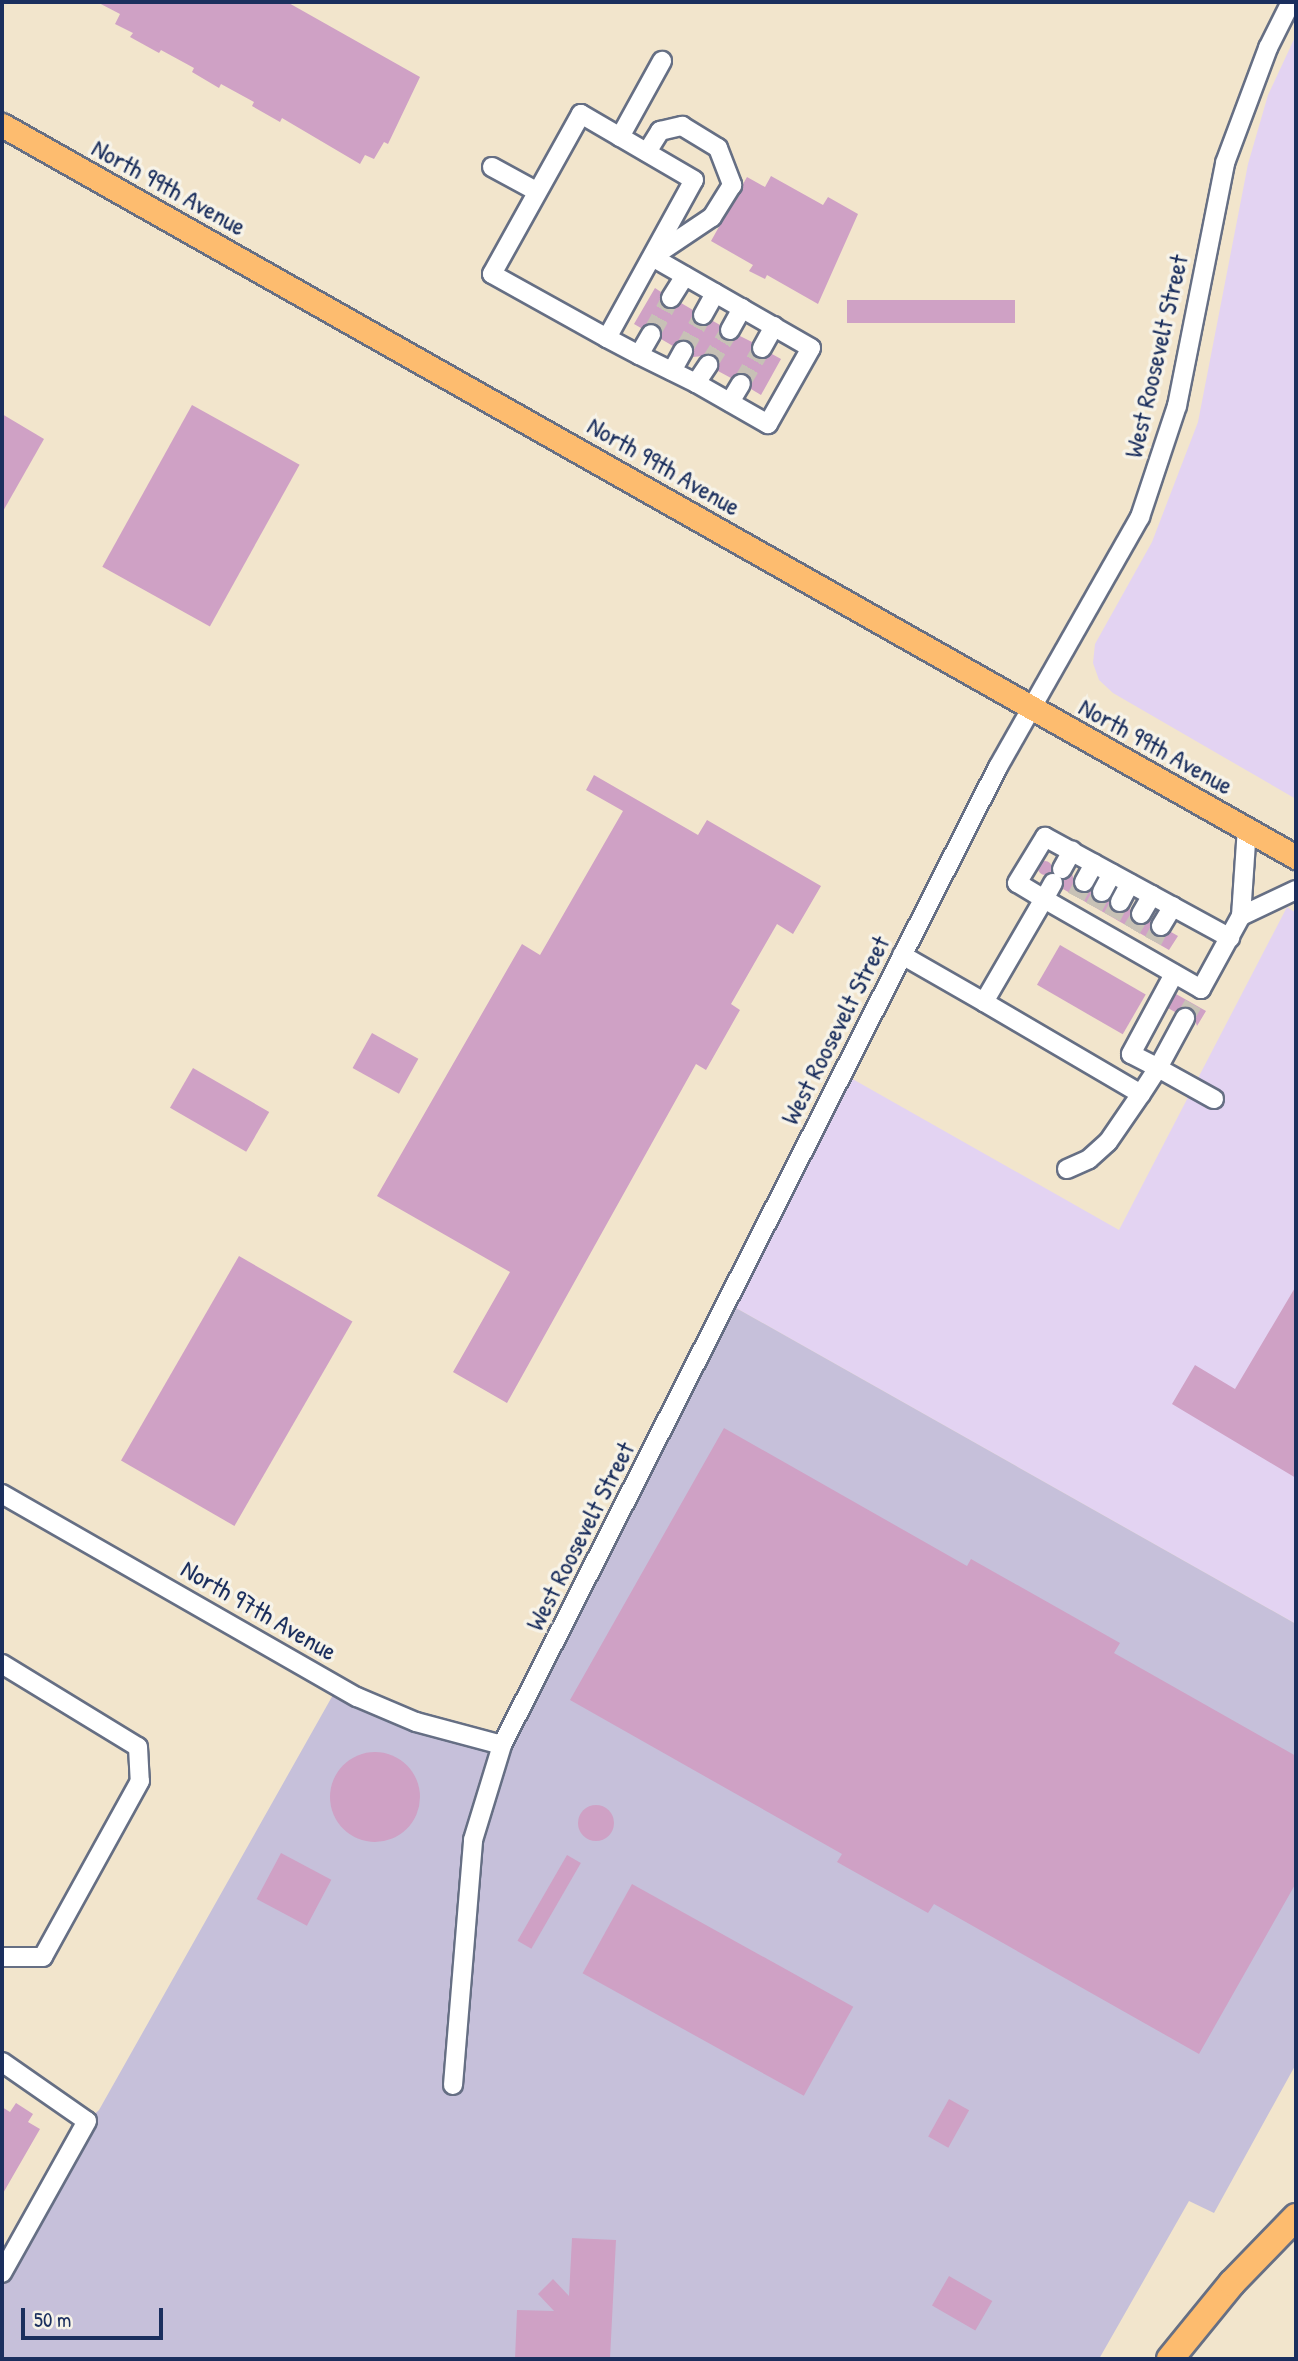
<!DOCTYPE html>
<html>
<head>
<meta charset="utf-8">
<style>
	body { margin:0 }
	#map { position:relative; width:1298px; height:2361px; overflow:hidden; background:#f2e5cc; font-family:"Patrick Hand",sans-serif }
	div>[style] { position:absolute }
	.built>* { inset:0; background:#e3d3f2 }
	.industrial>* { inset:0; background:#c6c0da }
	.building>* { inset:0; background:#cfa1c5; transform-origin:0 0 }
	.round { border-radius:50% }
	.minor-tunnel>* { height:18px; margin-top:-9px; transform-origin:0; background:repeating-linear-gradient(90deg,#c7c1b6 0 18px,transparent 0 27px) }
	.roads { filter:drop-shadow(2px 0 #666f84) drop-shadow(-2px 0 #666f84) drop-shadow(0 2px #666f84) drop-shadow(0 -2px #666f84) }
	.minor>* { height:18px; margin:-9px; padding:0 9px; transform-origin:9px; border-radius:9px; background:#fff }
	.major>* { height:23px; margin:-11.5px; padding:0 11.5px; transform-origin:11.5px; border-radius:11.5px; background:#fdbc6f }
	.highway>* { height:26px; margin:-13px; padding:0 13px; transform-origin:13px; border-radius:13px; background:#fdbc6f }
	span { translate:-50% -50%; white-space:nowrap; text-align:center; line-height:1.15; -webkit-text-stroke:7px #f7f3e8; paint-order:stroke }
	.street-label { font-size:26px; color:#1b2f5e }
	.frame { position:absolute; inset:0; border:4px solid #1b2f5e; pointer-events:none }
	.scale { position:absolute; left:21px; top:2308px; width:142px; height:32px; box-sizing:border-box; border:4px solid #1b2f5e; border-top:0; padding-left:9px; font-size:21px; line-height:24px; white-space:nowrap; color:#1b2f5e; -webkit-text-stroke:5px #f7f3e8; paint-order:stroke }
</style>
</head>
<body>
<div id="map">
	<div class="built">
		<i style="clip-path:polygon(1296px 35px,1296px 799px,1113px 693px,1099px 680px,1093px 663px,1095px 644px,1152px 542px,1198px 422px,1248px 164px,1268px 95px)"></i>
		<i style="clip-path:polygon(1287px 907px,1296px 913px,1296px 1624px,729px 1304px,842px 1073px,1119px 1230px)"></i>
	</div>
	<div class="industrial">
		<i style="clip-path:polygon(729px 1304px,1296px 1624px,1296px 2064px,1214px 2213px,1189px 2201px,1099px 2359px,2px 2359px,2px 2273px,87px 2121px,99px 2110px,338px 1686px,502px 1744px)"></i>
	</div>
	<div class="building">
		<i style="clip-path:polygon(97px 2px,287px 2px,420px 77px,388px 144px,384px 142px,374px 159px,365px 155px,360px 164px,282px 118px,280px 122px,252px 106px,254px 102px,221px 84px,219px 88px,192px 72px,194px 68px,161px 50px,159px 53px,130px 37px,133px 33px,115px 24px,120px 14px)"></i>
		<i style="clip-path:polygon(771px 176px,823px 205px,828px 197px,858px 214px,818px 304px,767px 275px,765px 279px,749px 271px,753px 265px,711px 241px,747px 177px,765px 187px)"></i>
		<i style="clip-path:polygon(655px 288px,661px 292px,666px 308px,681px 303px,693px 310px,697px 325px,713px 321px,720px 325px,724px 340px,740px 336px,752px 342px,756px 358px,772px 354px,781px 359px,761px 395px,751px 389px,746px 374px,731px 378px,718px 371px,714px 355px,693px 357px,688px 341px,673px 346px,661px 339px,656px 324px,641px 328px,634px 324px)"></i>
		<i style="left:1015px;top:300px;width:23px;height:168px;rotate:90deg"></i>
		<i style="left:192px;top:405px;width:123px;height:185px;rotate:29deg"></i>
		<i style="clip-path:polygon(2px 414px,44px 439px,2px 513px)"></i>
		<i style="clip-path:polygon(594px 775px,698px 835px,707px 820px,821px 886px,793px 934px,777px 924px,731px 1004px,740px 1010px,706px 1070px,696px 1064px,507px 1403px,453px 1372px,510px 1272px,377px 1196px,522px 944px,540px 955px,623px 811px,586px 790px)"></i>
		<i class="round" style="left:1038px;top:861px;width:14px;height:14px"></i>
		<i style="clip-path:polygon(1072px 874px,1078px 892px,1091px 891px,1096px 902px,1109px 901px,1115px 912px,1130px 908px,1135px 923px,1151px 920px,1156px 936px,1171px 932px,1178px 936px,1169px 950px,1063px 889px,1064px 880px)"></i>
		<i style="left:1060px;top:945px;width:99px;height:46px;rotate:30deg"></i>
		<i style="clip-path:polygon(1176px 994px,1206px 1011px,1197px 1026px,1191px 1008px,1175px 1012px,1168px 1008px)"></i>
		<i style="left:372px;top:1033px;width:53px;height:40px;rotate:29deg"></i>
		<i style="left:193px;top:1068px;width:88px;height:46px;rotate:30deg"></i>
		<i style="left:239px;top:1256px;width:131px;height:236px;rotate:30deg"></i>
		<i style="clip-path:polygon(1296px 1286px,1296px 1478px,1172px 1404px,1195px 1365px,1235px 1389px)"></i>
		<i style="clip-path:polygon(724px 1428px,967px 1566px,971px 1559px,1120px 1643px,1114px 1653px,1296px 1756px,1296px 1883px,1199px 2054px,934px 1904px,928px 1913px,837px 1862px,842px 1854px,570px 1700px)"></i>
		<i class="round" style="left:330px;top:1752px;width:90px;height:90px"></i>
		<i class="round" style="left:578px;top:1805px;width:36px;height:36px"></i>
		<i style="left:281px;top:1853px;width:57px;height:52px;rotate:28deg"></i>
		<i style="left:567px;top:1855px;width:16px;height:99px;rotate:30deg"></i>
		<i style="left:632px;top:1884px;width:253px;height:102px;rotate:29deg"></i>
		<i style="left:949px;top:2099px;width:23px;height:43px;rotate:29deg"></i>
		<i style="clip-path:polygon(16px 2103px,33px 2114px,28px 2122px,40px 2129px,2px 2195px,2px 2107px,10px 2112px)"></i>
		<i style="clip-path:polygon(572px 2238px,616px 2240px,610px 2359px,515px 2359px,517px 2310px,554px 2311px,538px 2294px,553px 2279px,569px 2296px)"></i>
		<i style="left:949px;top:2276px;width:50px;height:34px;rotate:30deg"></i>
	</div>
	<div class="minor-tunnel">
		<i style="left:651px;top:334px;width:41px;rotate:-60.9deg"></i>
		<i style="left:683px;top:351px;width:41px;rotate:-60.9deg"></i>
		<i style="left:708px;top:365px;width:41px;rotate:-57.8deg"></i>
		<i style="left:741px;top:384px;width:42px;rotate:-59.7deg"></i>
		<i style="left:1076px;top:897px;width:17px;rotate:-62deg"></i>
		<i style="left:1094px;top:907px;width:17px;rotate:-62deg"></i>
		<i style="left:1112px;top:917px;width:17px;rotate:-62deg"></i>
		<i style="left:1132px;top:929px;width:17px;rotate:-59deg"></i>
		<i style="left:1153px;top:941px;width:17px;rotate:-62deg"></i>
		<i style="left:1185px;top:1018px;width:16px;rotate:-60deg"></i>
	</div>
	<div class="roads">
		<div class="minor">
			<i style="left:620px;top:137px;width:87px;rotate:-61.1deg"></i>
			<i style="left:647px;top:152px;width:25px;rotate:-58deg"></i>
			<i style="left:660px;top:131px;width:23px;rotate:-13deg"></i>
			<i style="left:682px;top:126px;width:42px;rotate:31.4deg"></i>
			<i style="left:718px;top:148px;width:40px;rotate:69deg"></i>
			<i style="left:732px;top:185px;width:38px;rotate:122deg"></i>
			<i style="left:712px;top:217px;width:70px;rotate:146.1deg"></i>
			<i style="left:492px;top:167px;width:50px;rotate:28.6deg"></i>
			<i style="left:671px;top:298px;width:26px;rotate:-58deg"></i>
			<i style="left:703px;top:315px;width:25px;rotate:-61deg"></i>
			<i style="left:730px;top:330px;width:25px;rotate:-61deg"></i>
			<i style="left:607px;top:338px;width:180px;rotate:-61.2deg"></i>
			<i style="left:694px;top:180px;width:131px;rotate:-149.7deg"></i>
			<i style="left:581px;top:114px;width:183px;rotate:119.1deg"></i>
			<i style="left:492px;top:274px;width:132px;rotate:29.1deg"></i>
			<i style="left:607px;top:338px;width:36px;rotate:28deg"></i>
			<i style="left:639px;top:355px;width:64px;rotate:26.2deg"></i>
			<i style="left:696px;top:383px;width:83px;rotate:29.7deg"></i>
			<i style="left:768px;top:424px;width:87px;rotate:-60.5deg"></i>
			<i style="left:811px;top:348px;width:183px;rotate:-150.2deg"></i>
			<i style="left:762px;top:348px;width:25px;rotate:-61deg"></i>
			<i style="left:639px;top:355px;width:24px;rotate:-60deg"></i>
			<i style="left:672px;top:371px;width:23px;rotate:-61deg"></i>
			<i style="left:696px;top:383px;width:22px;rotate:-56deg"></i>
			<i style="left:730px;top:402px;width:21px;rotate:-59deg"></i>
			<i style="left:1062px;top:869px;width:21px;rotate:-61deg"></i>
			<i style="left:1084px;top:882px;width:21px;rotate:-61deg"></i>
			<i style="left:1053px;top:883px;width:18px;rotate:119deg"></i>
			<i style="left:1044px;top:899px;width:31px;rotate:-149deg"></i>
			<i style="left:1017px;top:883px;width:54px;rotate:-58.7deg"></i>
			<i style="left:1045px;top:837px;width:211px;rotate:28.6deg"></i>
			<i style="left:1102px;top:892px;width:21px;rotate:-62deg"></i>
			<i style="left:1120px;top:902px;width:21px;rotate:-62deg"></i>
			<i style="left:1141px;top:914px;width:22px;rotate:-60deg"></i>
			<i style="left:1241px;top:916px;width:61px;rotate:-25.3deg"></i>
			<i style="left:1161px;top:926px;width:23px;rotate:-59deg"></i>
			<i style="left:902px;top:955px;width:95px;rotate:29.8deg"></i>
			<i style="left:984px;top:1002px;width:119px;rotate:-59.8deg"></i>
			<i style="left:1044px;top:899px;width:181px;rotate:29.8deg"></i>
			<i style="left:1201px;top:989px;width:83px;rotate:-61.3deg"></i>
			<i style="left:1241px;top:916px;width:87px;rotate:-86.1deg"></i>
			<i style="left:1174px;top:974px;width:91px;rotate:118.3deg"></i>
			<i style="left:1131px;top:1054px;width:30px;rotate:27deg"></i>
			<i style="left:1158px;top:1068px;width:57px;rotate:-61.6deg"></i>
			<i style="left:984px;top:1002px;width:182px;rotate:30.4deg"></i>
			<i style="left:1141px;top:1094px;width:31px;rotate:-57deg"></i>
			<i style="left:1158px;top:1068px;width:64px;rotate:29deg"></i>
			<i style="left:1067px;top:1169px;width:24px;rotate:-24deg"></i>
			<i style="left:1089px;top:1159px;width:25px;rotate:-42deg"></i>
			<i style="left:1108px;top:1142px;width:58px;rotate:-55.5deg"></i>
			<i style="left:2px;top:1494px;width:409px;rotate:29.8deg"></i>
			<i style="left:357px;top:1697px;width:64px;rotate:23deg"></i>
			<i style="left:416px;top:1722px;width:89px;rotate:15deg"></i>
			<i style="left:2px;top:1664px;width:159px;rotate:31.4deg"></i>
			<i style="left:138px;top:1747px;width:34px;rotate:87deg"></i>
			<i style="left:140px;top:1781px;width:201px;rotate:118.9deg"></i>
			<i style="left:43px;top:1957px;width:41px;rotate:180deg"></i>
			<i style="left:2px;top:2062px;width:103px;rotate:34.8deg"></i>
			<i style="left:87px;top:2121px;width:174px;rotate:119.2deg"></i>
			<i style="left:453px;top:2085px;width:246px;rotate:-85.3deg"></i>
			<i style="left:473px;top:1840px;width:99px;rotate:-73deg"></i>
			<i style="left:502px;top:1745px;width:1097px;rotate:-63.11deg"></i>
			<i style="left:998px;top:767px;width:288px;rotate:-60.4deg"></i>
			<i style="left:1140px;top:517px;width:117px;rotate:-71.6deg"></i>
			<i style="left:1177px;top:406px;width:248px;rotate:-78.8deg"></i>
			<i style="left:1225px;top:163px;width:123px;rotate:-69.5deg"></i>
			<i style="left:1268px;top:48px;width:51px;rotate:-63.4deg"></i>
		</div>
		<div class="major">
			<i style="left:2px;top:125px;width:1487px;rotate:29.5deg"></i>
		</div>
		<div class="highway">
			<i style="left:1170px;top:2359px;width:98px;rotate:-50.8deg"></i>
			<i style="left:1232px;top:2283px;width:92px;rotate:-45.9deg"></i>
		</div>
	</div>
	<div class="street-label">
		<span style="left:169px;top:187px;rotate:29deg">North 99th Avenue</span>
		<span style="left:1156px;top:356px;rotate:-77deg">West Roosevelt Street</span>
		<span style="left:664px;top:466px;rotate:30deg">North 99th Avenue</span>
		<span style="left:1156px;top:746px;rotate:29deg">North 99th Avenue</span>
		<span style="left:835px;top:1030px;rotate:-63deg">West Roosevelt Street</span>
		<span style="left:580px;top:1536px;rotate:-63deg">West Roosevelt Street</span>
		<span style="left:259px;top:1610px;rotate:30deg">North 97th Avenue</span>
	</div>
	<div class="frame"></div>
	<div class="scale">50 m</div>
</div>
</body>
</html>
